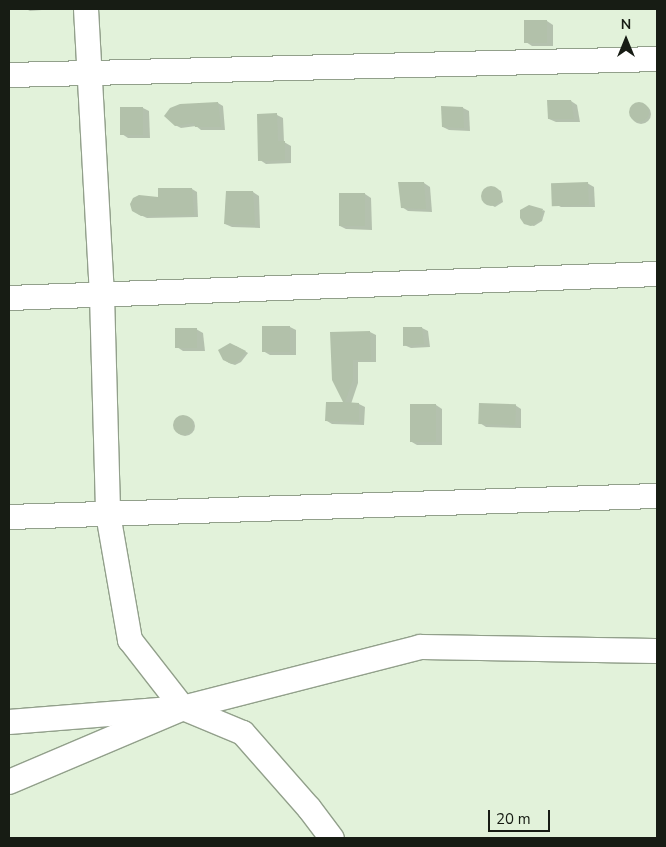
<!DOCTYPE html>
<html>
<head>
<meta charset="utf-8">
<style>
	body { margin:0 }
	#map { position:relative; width:666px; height:847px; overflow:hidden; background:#e2f2da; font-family:"Nunito Sans",sans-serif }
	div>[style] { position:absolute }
	.shadow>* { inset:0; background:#0003 }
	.round { border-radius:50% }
	.building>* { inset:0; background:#b2c1aa; transform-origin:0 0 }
	.roads { filter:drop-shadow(1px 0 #92a08b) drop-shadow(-1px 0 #92a08b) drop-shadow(0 1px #92a08b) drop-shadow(0 -1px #92a08b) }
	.minor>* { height:24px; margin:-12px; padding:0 12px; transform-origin:12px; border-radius:12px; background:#fff }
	span { translate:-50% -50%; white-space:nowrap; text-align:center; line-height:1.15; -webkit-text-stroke:4.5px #e2f2da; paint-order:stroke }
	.frame { position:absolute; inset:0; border:10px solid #171c14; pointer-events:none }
	.north { position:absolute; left:601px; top:15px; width:50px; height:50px; -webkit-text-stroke:4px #e2f2da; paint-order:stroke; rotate:0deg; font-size:14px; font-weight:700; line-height:20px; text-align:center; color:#171c14 }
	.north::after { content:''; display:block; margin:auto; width:18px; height:22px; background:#171c14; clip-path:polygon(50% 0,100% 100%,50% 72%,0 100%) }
	.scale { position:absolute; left:488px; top:810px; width:62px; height:22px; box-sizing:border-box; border:2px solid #171c14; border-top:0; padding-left:6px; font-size:15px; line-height:18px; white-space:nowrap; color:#171c14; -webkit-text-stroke:4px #e2f2da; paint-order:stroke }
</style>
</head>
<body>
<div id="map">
	<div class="shadow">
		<i style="clip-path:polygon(26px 9px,54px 9px,30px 11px)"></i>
		<i style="clip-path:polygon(547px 21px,553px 25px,553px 46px,532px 46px,526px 42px)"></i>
		<i style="clip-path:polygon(571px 101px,577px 105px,580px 122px,556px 122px,549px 119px)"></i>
		<i style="clip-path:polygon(218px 103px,223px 106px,225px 130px,201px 130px,196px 126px,181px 128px,175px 125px)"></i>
		<i class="round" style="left:631px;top:104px;width:20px;height:20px"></i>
		<i style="clip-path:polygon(143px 108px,149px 111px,150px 138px,128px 138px,122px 134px)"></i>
		<i style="clip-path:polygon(463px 108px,469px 111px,470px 131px,449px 130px,443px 127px)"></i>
		<i style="clip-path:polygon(258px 115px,277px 115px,283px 118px,284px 142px,291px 146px,291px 163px,266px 164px,260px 160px)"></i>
		<i style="clip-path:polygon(424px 183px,430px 187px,432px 212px,408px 211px,402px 207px)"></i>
		<i style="clip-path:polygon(587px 183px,594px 187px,595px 207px,561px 207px,555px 204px)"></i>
		<i style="clip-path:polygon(493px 187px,501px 191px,503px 202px,495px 207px,483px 201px,482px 195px,484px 189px)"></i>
		<i style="clip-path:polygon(192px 189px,197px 192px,198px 217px,147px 218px,138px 214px,160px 198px)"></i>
		<i style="clip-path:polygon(253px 192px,259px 196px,260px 228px,232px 227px,225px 224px)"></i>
		<i style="clip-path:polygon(365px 194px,371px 198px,372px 230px,346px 229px,340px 226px)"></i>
		<i style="clip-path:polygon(543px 210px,545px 211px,542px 221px,534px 226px,528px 225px)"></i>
		<i style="clip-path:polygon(290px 327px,296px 330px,296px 355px,270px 355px,263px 351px)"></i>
		<i style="clip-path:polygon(422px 328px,428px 331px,430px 347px,411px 348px,404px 345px)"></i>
		<i style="clip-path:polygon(196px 329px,203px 333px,205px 351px,183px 351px,177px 347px)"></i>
		<i style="clip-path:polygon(370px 332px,376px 335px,376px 362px,358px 362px,358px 383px,351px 404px,359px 404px,365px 407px,364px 425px,332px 424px,327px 421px,346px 404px,334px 380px,332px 333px)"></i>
		<i style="clip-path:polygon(227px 345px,236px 346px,248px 353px,241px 362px,235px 365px,229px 363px,226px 361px)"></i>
		<i style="clip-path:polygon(436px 405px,442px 409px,442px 445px,417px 445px,410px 441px)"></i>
		<i style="clip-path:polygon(515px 405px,521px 409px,521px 428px,486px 427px,480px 423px)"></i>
		<i class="round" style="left:175px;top:416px;width:20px;height:20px"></i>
	</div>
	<div class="building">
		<i style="left:524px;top:20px;width:23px;height:23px"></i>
		<i style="clip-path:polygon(547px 100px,571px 100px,574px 119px,548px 119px)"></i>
		<i class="round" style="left:629px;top:102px;width:20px;height:20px"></i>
		<i style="clip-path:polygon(218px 102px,221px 127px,195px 127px,194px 123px,175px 126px,164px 116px,170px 108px,180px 104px)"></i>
		<i style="clip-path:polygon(441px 106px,463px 107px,464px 128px,442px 127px)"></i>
		<i style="left:120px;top:107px;width:23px;height:28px"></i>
		<i style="clip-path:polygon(277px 113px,278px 141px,285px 141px,285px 160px,258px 161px,257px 114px)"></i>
		<i style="clip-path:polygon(398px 182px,424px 182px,426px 209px,401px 208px)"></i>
		<i style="left:588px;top:182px;width:23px;height:37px;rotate:88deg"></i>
		<i class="round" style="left:481px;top:186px;width:20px;height:20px"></i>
		<i style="clip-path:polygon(158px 188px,192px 188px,194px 215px,141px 216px,132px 211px,130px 204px,133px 198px,139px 195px,158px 197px)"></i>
		<i style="clip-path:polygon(226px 191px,253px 191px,255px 225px,224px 224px)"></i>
		<i style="left:339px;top:193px;width:26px;height:33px"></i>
		<i style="clip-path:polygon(529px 205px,543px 209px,540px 220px,531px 226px,524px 224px,520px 218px,520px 210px)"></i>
		<i style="left:262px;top:326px;width:28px;height:26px"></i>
		<i style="clip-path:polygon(403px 327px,422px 327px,424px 344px,403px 346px)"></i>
		<i style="left:175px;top:328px;width:22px;height:20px"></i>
		<i style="clip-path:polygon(370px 331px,371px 360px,353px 360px,353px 379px,345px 402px,359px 403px,359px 422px,325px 421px,326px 402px,343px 402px,332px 380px,330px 332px)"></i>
		<i style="clip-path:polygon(230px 343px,246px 351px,238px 361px,232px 364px,223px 360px,218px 350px)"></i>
		<i style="left:479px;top:403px;width:37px;height:21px;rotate:2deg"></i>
		<i style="left:410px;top:404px;width:26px;height:38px"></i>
		<i class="round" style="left:173px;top:415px;width:20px;height:20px"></i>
	</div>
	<div class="roads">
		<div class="minor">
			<i style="left:86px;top:9px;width:286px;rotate:86.8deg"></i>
			<i style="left:102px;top:295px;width:219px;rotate:88.4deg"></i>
			<i style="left:108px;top:514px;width:128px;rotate:80.1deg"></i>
			<i style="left:130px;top:640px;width:86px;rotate:52.1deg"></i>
			<i style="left:9px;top:75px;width:648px;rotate:-1.41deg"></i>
			<i style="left:9px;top:298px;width:648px;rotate:-2.12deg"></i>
			<i style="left:9px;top:517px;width:648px;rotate:-1.86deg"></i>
			<i style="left:9px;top:722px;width:175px;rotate:-4.6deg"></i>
			<i style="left:183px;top:708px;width:65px;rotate:22.6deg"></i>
			<i style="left:243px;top:733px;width:100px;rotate:48.7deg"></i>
			<i style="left:309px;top:808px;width:38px;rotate:53deg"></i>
			<i style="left:9px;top:782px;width:189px;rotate:-23deg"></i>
			<i style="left:183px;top:708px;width:245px;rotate:-14.4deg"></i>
			<i style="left:420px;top:647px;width:237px;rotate:1deg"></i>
		</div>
	</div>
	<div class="frame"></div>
	<div class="north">N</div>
	<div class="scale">20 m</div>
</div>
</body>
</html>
